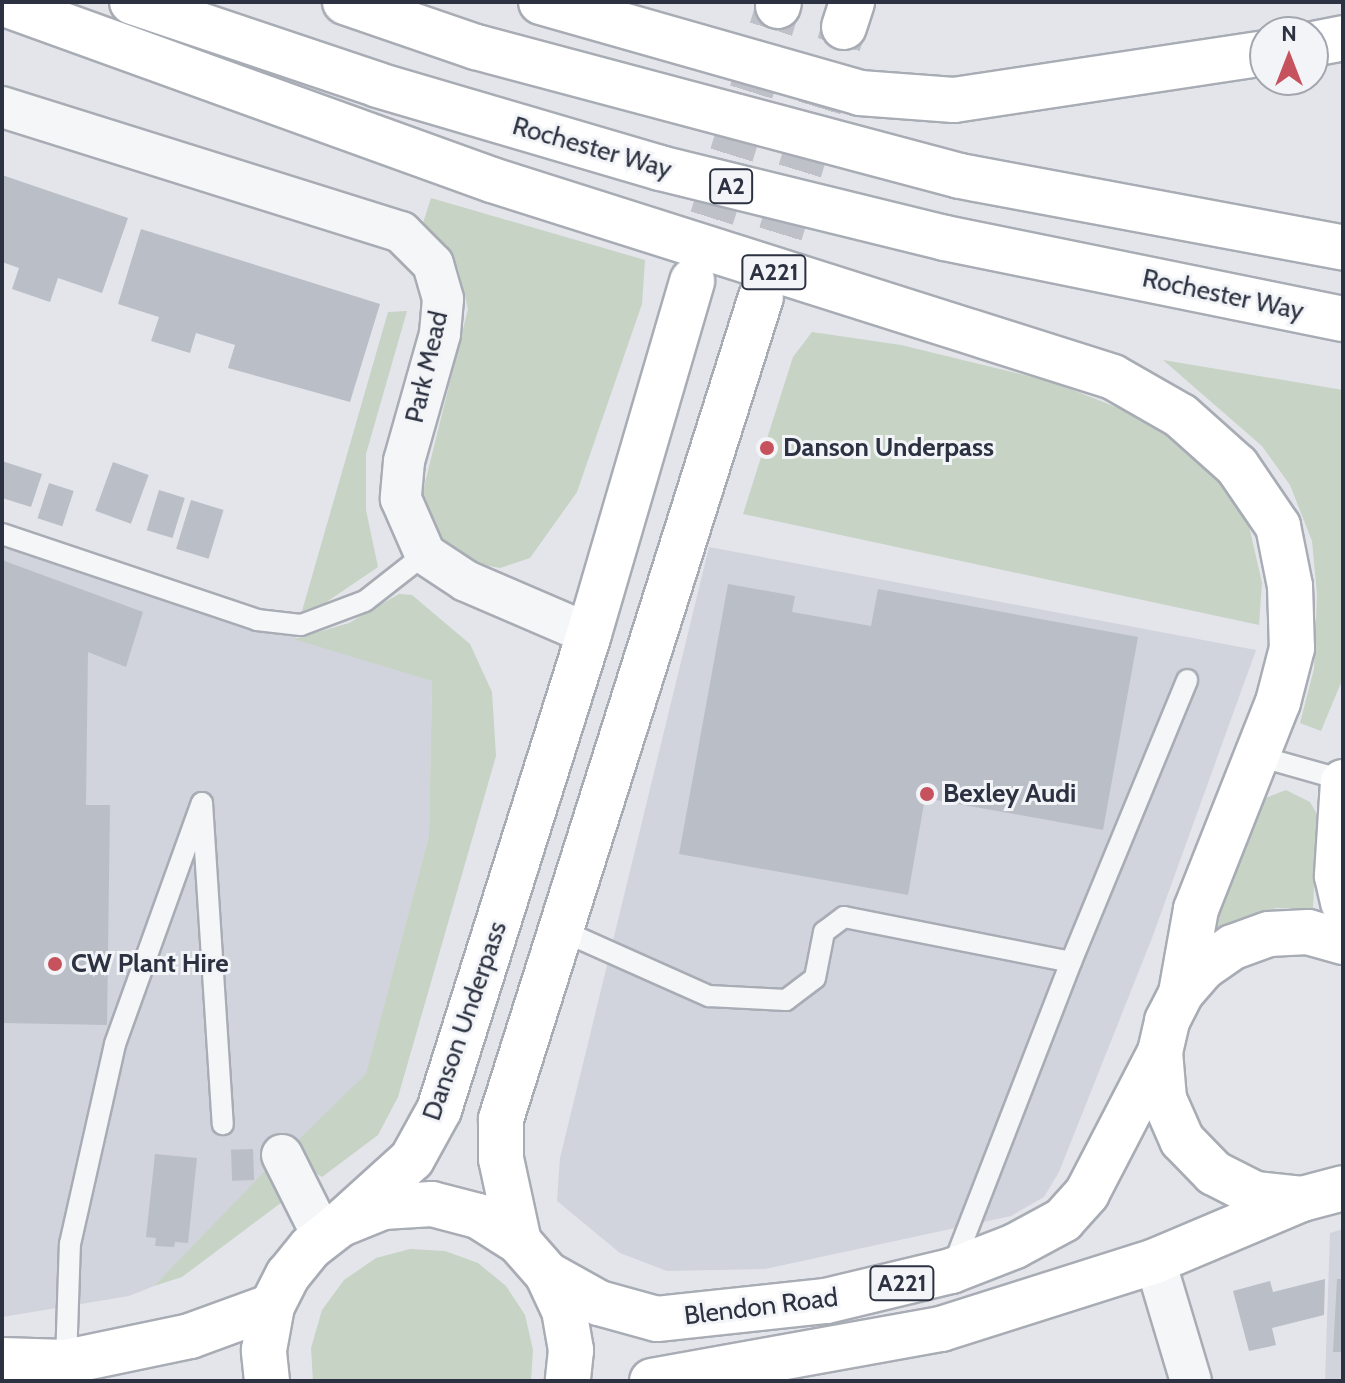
<!DOCTYPE html>
<html>
<head>
<meta charset="utf-8">
<style>
	body { margin:0 }
	#map { position:relative; width:1345px; height:1383px; overflow:hidden; background:#e3e5ea; font-family:Cabin,sans-serif }
	div>[style] { position:absolute }
	.built>* { inset:0; background:#d1d4dc }
	.green>* { inset:0; background:#c7d3c4 }
	.building>* { inset:0; background:#babec6; transform-origin:0 0 }
	.primary-tunnel>* { height:44px; margin-top:-22px; transform-origin:0; background:repeating-linear-gradient(90deg,#bec1c8 0 44px,transparent 0 66px) }
	.roads { filter:drop-shadow(2px 0 #a8acb4) drop-shadow(-2px 0 #a8acb4) drop-shadow(0 2px #a8acb4) drop-shadow(0 -2px #a8acb4) }
	.lane>* { height:20px; margin:-10px; padding:0 10px; transform-origin:10px; border-radius:10px; background:#f5f6f8 }
	.street>* { height:40px; margin:-20px; padding:0 20px; transform-origin:20px; border-radius:20px; background:#f5f6f8 }
	.primary>* { height:44px; margin:-22px; padding:0 22px; transform-origin:22px; border-radius:22px; background:#fff }
	.highway>* { height:44px; margin:-22px; padding:0 22px; transform-origin:22px; border-radius:22px; background:#fff }
	.dots>* { width:22px; height:22px; translate:-50% -50%; box-sizing:border-box; border:4px solid #f2f4f7; border-radius:50% }
	span { translate:-50% -50%; white-space:nowrap; text-align:center; line-height:1.15; -webkit-text-stroke:6px #f2f4f7; paint-order:stroke }
	.shield-label span { padding:2px 6px; background:#f2f4f7; border:2px solid; border-radius:6px; -webkit-text-stroke-width:0 }
	.shield-label { font-size:24px; color:#2c3241; font-weight:700 }
	.street-label { font-size:26px; color:#2c3241 }
	.poi-label { font-size:26px; color:#2c3241; font-weight:700 }
	.left { translate:0 -50%; text-align:left }
	.frame { position:absolute; inset:0; border:4px solid #2c3241; pointer-events:none }
	.north { position:absolute; left:1249px; top:16px; width:80px; height:80px; box-sizing:border-box; background:#f2f4f7; border:2px solid #a3a6ae; border-radius:50%; rotate:0deg; font-size:22px; font-weight:700; line-height:32px; text-align:center; color:#2c3241 }
	.north::after { content:''; display:block; margin:auto; width:28px; height:36px; background:#c5525d; clip-path:polygon(50% 0,100% 100%,50% 72%,0 100%) }
</style>
</head>
<body>
<div id="map">
	<div class="built">
		<i style="clip-path:polygon(2px 544px,432px 681px,429px 836px,366px 1075px,154px 1286px,129px 1296px,2px 1317px)"></i>
		<i style="clip-path:polygon(709px 547px,1256px 650px,1152px 938px,1059px 1172px,1044px 1197px,1011px 1216px,765px 1269px,667px 1271px,620px 1253px,557px 1201px,560px 1158px)"></i>
		<i style="clip-path:polygon(1343px 1229px,1343px 1381px,1325px 1381px,1330px 1233px)"></i>
	</div>
	<div class="green">
		<i style="clip-path:polygon(431px 198px,645px 260px,642px 304px,577px 492px,530px 558px,500px 568px,468px 562px,449px 549px,429px 523px,422px 495px,468px 309px,458px 268px,423px 223px)"></i>
		<i style="clip-path:polygon(407px 311px,366px 454px,366px 510px,378px 567px,325px 603px,302px 611px,388px 312px)"></i>
		<i style="clip-path:polygon(812px 332px,901px 345px,1053px 382px,1176px 431px,1220px 475px,1249px 526px,1262px 583px,1259px 625px,743px 514px,793px 357px)"></i>
		<i style="clip-path:polygon(1163px 360px,1343px 390px,1343px 678px,1321px 731px,1300px 723px,1314px 669px,1317px 594px,1312px 541px,1290px 485px,1262px 446px)"></i>
		<i style="clip-path:polygon(399px 594px,412px 595px,470px 644px,492px 692px,496px 756px,398px 1097px,378px 1135px,322px 1177px,297px 1163px,290px 1148px,366px 1074px,429px 836px,432px 681px,294px 639px,349px 623px)"></i>
		<i style="clip-path:polygon(1286px 790px,1310px 802px,1317px 814px,1313px 909px,1276px 908px,1217px 927px,1215px 912px,1263px 799px)"></i>
		<i style="clip-path:polygon(271px 1165px,286px 1199px,182px 1277px,154px 1286px)"></i>
		<i style="clip-path:polygon(410px 1249px,445px 1251px,478px 1263px,506px 1286px,525px 1315px,533px 1350px,531px 1381px,313px 1381px,311px 1348px,322px 1310px,344px 1280px,376px 1258px)"></i>
	</div>
	<div class="building">
		<i style="clip-path:polygon(2px 175px,128px 218px,102px 293px,58px 278px,50px 302px,12px 289px,19px 268px,2px 262px)"></i>
		<i style="clip-path:polygon(141px 229px,380px 304px,350px 402px,228px 368px,235px 345px,196px 333px,190px 353px,151px 341px,159px 317px,118px 304px)"></i>
		<i style="clip-path:polygon(2px 461px,42px 474px,31px 507px,2px 498px)"></i>
		<i style="left:113px;top:462px;width:38px;height:52px;rotate:20deg"></i>
		<i style="left:49px;top:483px;width:26px;height:37px;rotate:18deg"></i>
		<i style="left:159px;top:490px;width:27px;height:42px;rotate:17deg"></i>
		<i style="left:191px;top:500px;width:34px;height:51px;rotate:17deg"></i>
		<i style="clip-path:polygon(2px 560px,143px 612px,126px 667px,88px 652px,86px 805px,110px 805px,107px 1025px,2px 1023px)"></i>
		<i style="clip-path:polygon(728px 584px,795px 596px,792px 612px,871px 626px,878px 589px,1138px 637px,1103px 830px,925px 798px,908px 895px,679px 854px)"></i>
		<i style="left:253px;top:1149px;width:31px;height:22px;rotate:88deg"></i>
		<i style="clip-path:polygon(155px 1154px,197px 1158px,188px 1243px,175px 1242px,174px 1247px,155px 1246px,156px 1238px,146px 1237px)"></i>
		<i style="clip-path:polygon(1325px 1279px,1324px 1315px,1272px 1328px,1276px 1345px,1249px 1351px,1233px 1291px,1270px 1281px,1273px 1292px)"></i>
		<i style="clip-path:polygon(1337px 1279px,1343px 1279px,1343px 1352px,1333px 1352px)"></i>
	</div>
	<div class="primary-tunnel">
		<i style="left:692px;top:281px;width:288px;rotate:-72.6deg"></i>
		<i style="left:761px;top:297px;width:282px;rotate:-72.9deg"></i>
	</div>
	<div class="roads">
		<div class="lane">
			<i style="left:2px;top:534px;width:269px;rotate:18.6deg"></i>
			<i style="left:257px;top:620px;width:44px;rotate:6.5deg"></i>
			<i style="left:301px;top:625px;width:68px;rotate:-20.6deg"></i>
			<i style="left:365px;top:601px;width:76px;rotate:-38.1deg"></i>
			<i style="left:1258px;top:756px;width:88px;rotate:15.8deg"></i>
			<i style="left:565px;top:932px;width:158px;rotate:24deg"></i>
			<i style="left:709px;top:996px;width:77px;rotate:3deg"></i>
			<i style="left:786px;top:1000px;width:36px;rotate:-37deg"></i>
			<i style="left:815px;top:978px;width:47px;rotate:-78.9deg"></i>
			<i style="left:824px;top:932px;width:25px;rotate:-37deg"></i>
			<i style="left:844px;top:917px;width:231px;rotate:11.2deg"></i>
			<i style="left:1071px;top:962px;width:329px;rotate:111.2deg"></i>
			<i style="left:1071px;top:962px;width:305px;rotate:-67.6deg"></i>
			<i style="left:66px;top:1362px;width:118px;rotate:-88.1deg"></i>
			<i style="left:70px;top:1244px;width:205px;rotate:-77.3deg"></i>
			<i style="left:115px;top:1044px;width:256px;rotate:-70.2deg"></i>
			<i style="left:202px;top:803px;width:322px;rotate:86.3deg"></i>
		</div>
		<div class="street">
			<i style="left:2px;top:107px;width:418px;rotate:17.4deg"></i>
			<i style="left:401px;top:232px;width:45px;rotate:45deg"></i>
			<i style="left:433px;top:264px;width:36px;rotate:74deg"></i>
			<i style="left:443px;top:299px;width:35px;rotate:95deg"></i>
			<i style="left:440px;top:334px;width:132px;rotate:105.8deg"></i>
			<i style="left:404px;top:461px;width:38px;rotate:95deg"></i>
			<i style="left:401px;top:499px;width:60px;rotate:66.4deg"></i>
			<i style="left:425px;top:554px;width:49px;rotate:33.4deg"></i>
			<i style="left:466px;top:581px;width:134px;rotate:23.3deg"></i>
			<i style="left:282px;top:1155px;width:92px;rotate:63.4deg"></i>
			<i style="left:1155px;top:1261px;width:125px;rotate:73.3deg"></i>
		</div>
		<div class="primary">
			<i style="left:778px;top:6px;width:4px;rotate:-76deg"></i>
			<i style="left:844px;top:27px;width:26px;rotate:-72deg"></i>
			<i style="left:1160px;top:1052px;width:47px;rotate:85.1deg"></i>
			<i style="left:1164px;top:1099px;width:45px;rotate:66.3deg"></i>
			<i style="left:1182px;top:1140px;width:46px;rotate:45.9deg"></i>
			<i style="left:1214px;top:1173px;width:46px;rotate:27.1deg"></i>
			<i style="left:1255px;top:1194px;width:47px;rotate:6.1deg"></i>
			<i style="left:339px;top:1225px;width:98px;rotate:-42.1deg"></i>
			<i style="left:412px;top:1159px;width:56px;rotate:-61.1deg"></i>
			<i style="left:439px;top:1110px;width:499px;rotate:-72.5deg"></i>
			<i style="left:589px;top:634px;width:368px;rotate:-73.7deg"></i>
			<i style="left:519px;top:1242px;width:85px;rotate:-102.2deg"></i>
			<i style="left:501px;top:1159px;width:40px;rotate:-90deg"></i>
			<i style="left:501px;top:1119px;width:862px;rotate:-72.45deg"></i>
			<i style="left:547px;top:1274px;width:60px;rotate:29.1deg"></i>
			<i style="left:599px;top:1303px;width:60px;rotate:15.4deg"></i>
			<i style="left:657px;top:1319px;width:170px;rotate:-6.1deg"></i>
			<i style="left:826px;top:1301px;width:129px;rotate:-13.5deg"></i>
			<i style="left:951px;top:1271px;width:69px;rotate:-21.3deg"></i>
			<i style="left:1015px;top:1246px;width:55px;rotate:-28.4deg"></i>
			<i style="left:1063px;top:1220px;width:36px;rotate:-48deg"></i>
			<i style="left:1087px;top:1193px;width:159px;rotate:-62.6deg"></i>
			<i style="left:1160px;top:1052px;width:32px;rotate:-77deg"></i>
			<i style="left:1167px;top:1021px;width:31px;rotate:-63deg"></i>
			<i style="left:1181px;top:993px;width:35px;rotate:-49deg"></i>
			<i style="left:1204px;top:967px;width:35px;rotate:-35deg"></i>
			<i style="left:1233px;top:947px;width:38px;rotate:-20deg"></i>
			<i style="left:1269px;top:934px;width:39px;rotate:-3deg"></i>
			<i style="left:1308px;top:932px;width:36px;rotate:16deg"></i>
			<i style="left:2px;top:1360px;width:64px;rotate:1.8deg"></i>
			<i style="left:66px;top:1362px;width:127px;rotate:-11.8deg"></i>
			<i style="left:190px;top:1336px;width:87px;rotate:-20.1deg"></i>
			<i style="left:267px;top:1381px;width:31px;rotate:-96deg"></i>
			<i style="left:264px;top:1350px;width:45px;rotate:-79.7deg"></i>
			<i style="left:272px;top:1306px;width:35px;rotate:-63deg"></i>
			<i style="left:288px;top:1275px;width:36px;rotate:-51deg"></i>
			<i style="left:311px;top:1247px;width:36px;rotate:-38deg"></i>
			<i style="left:339px;top:1225px;width:48px;rotate:-22.2deg"></i>
			<i style="left:383px;top:1207px;width:49px;rotate:-3.5deg"></i>
			<i style="left:432px;top:1204px;width:48px;rotate:14.6deg"></i>
			<i style="left:478px;top:1216px;width:49px;rotate:32.4deg"></i>
			<i style="left:519px;top:1242px;width:43px;rotate:48.8deg"></i>
			<i style="left:547px;top:1274px;width:40px;rotate:65deg"></i>
			<i style="left:564px;top:1310px;width:41px;rotate:80.1deg"></i>
			<i style="left:571px;top:1350px;width:31px;rotate:96deg"></i>
			<i style="left:652px;top:1381px;width:294px;rotate:-10.2deg"></i>
			<i style="left:941px;top:1329px;width:225px;rotate:-17.6deg"></i>
			<i style="left:1155px;top:1261px;width:160px;rotate:-22.9deg"></i>
			<i style="left:1302px;top:1199px;width:42px;rotate:-15deg"></i>
		</div>
		<div class="highway">
			<i style="left:132px;top:2px;width:260px;rotate:18.6deg"></i>
			<i style="left:378px;top:85px;width:294px;rotate:16.4deg"></i>
			<i style="left:660px;top:168px;width:293px;rotate:13.8deg"></i>
			<i style="left:945px;top:238px;width:406px;rotate:11.5deg"></i>
			<i style="left:345px;top:2px;width:139px;rotate:19deg"></i>
			<i style="left:476px;top:47px;width:501px;rotate:14.92deg"></i>
			<i style="left:960px;top:176px;width:390px;rotate:10.6deg"></i>
			<i style="left:541px;top:2px;width:332px;rotate:15.9deg"></i>
			<i style="left:860px;top:93px;width:94px;rotate:4.3deg"></i>
			<i style="left:954px;top:100px;width:315px;rotate:-8.6deg"></i>
			<i style="left:2px;top:3px;width:521px;rotate:19.86deg"></i>
			<i style="left:492px;top:180px;width:651px;rotate:17.6deg"></i>
			<i style="left:1113px;top:377px;width:78px;rotate:29.8deg"></i>
			<i style="left:1181px;top:416px;width:75px;rotate:41.8deg"></i>
			<i style="left:1237px;top:466px;width:73px;rotate:55.7deg"></i>
			<i style="left:1278px;top:526px;width:61px;rotate:78.7deg"></i>
			<i style="left:1290px;top:586px;width:62px;rotate:88.2deg"></i>
			<i style="left:1292px;top:648px;width:56px;rotate:104.5deg"></i>
			<i style="left:1278px;top:702px;width:223px;rotate:111.6deg"></i>
			<i style="left:1196px;top:909px;width:85px;rotate:100.1deg"></i>
			<i style="left:1313px;top:44px;width:31px;rotate:-11deg"></i>
			<i style="left:1343px;top:782px;width:94px;rotate:93.7deg"></i>
			<i style="left:1337px;top:876px;width:28px;rotate:77deg"></i>
		</div>
	</div>
	<div class="dots">
		<i style="left:767px;top:448px;background:#c5525d"></i>
		<i style="left:927px;top:794px;background:#c5525d"></i>
		<i style="left:55px;top:964px;background:#c5525d"></i>
	</div>
	<div class="shield-label">
		<span style="left:731px;top:186px">A2</span>
		<span style="left:774px;top:272px">A221</span>
		<span style="left:902px;top:1283px">A221</span>
	</div>
	<div class="street-label">
		<span style="left:592px;top:148px;rotate:16deg">Rochester Way</span>
		<span style="left:1223px;top:295px;rotate:12deg">Rochester Way</span>
		<span style="left:427px;top:367px;rotate:-77deg">Park Mead</span>
		<span style="left:465px;top:1021px;rotate:-71deg">Danson Underpass</span>
		<span style="left:761px;top:1307px;rotate:-7deg">Blendon Road</span>
	</div>
	<div class="poi-label">
		<span class="left" style="left:783px;top:448px">Danson Underpass</span>
		<span class="left" style="left:943px;top:794px">Bexley Audi</span>
		<span class="left" style="left:71px;top:964px">CW Plant Hire</span>
	</div>
	<div class="frame"></div>
	<div class="north">N</div>
</div>
</body>
</html>
